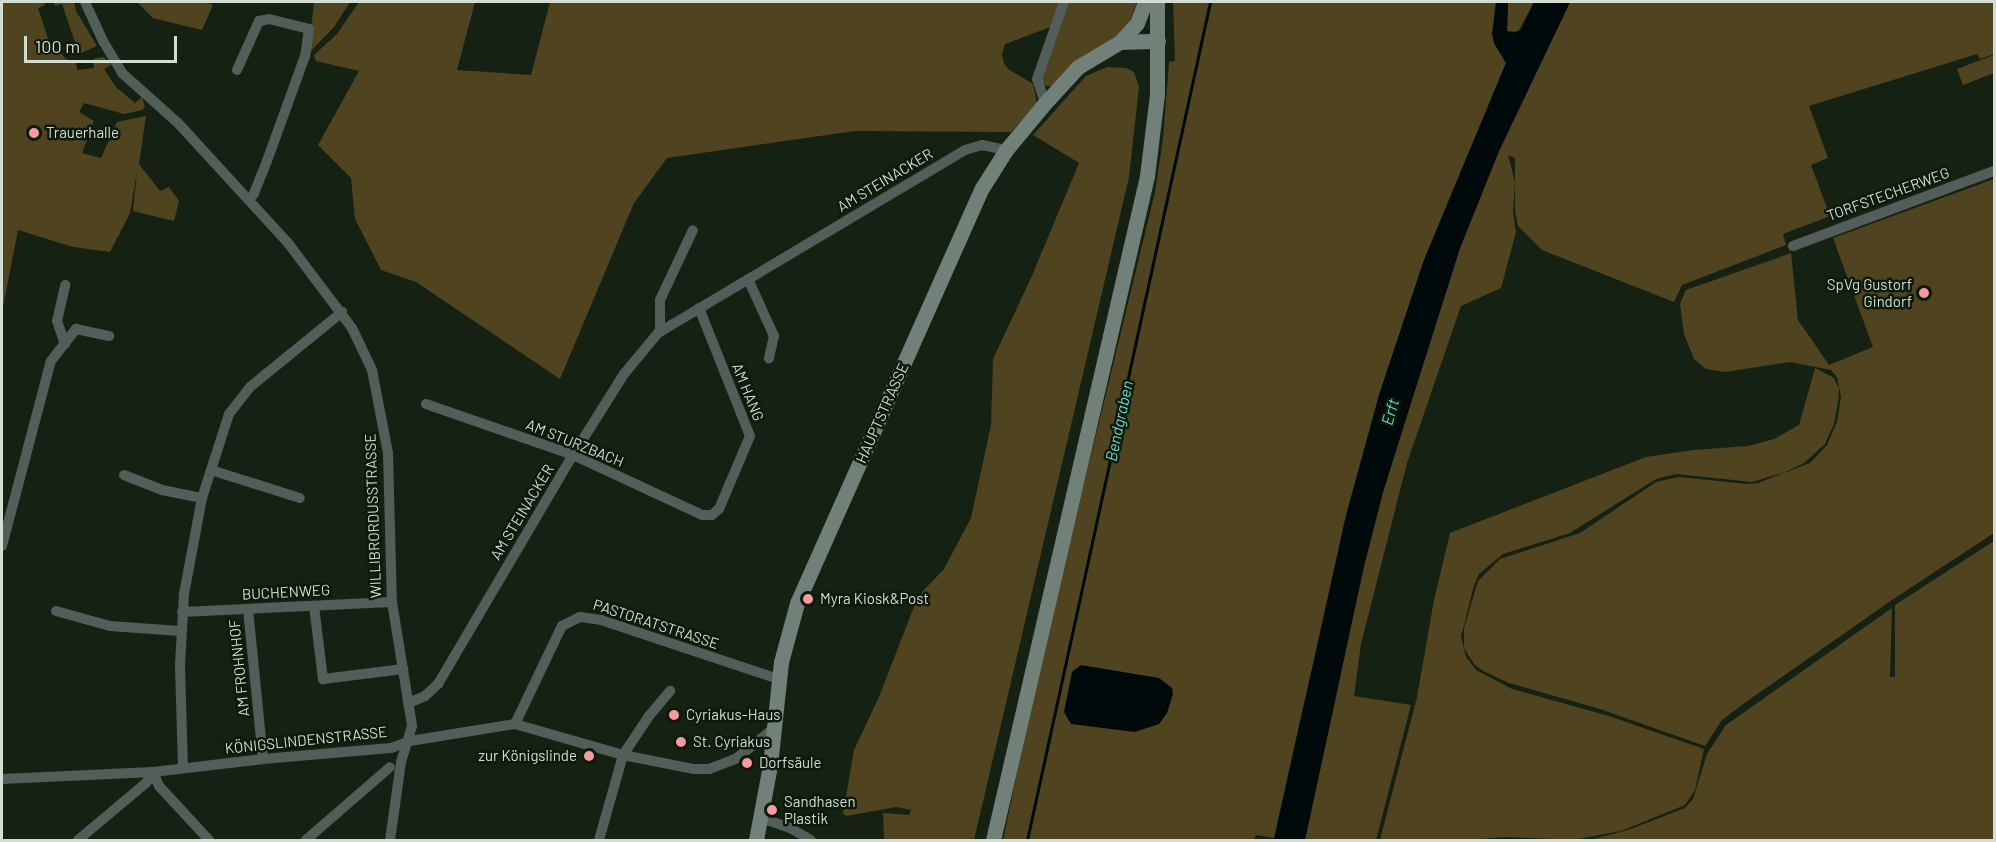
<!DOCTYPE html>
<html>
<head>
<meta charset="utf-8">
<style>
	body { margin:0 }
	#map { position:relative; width:1996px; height:842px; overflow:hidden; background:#152213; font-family:Barlow,sans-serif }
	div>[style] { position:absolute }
	.green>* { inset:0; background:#4f4320 }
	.water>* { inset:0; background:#000a0a }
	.stream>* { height:3px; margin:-1.5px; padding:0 1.5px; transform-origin:1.5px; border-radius:1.5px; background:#000a0a }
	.street>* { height:10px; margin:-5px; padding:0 5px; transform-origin:5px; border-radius:5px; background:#535d59 }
	.secondary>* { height:15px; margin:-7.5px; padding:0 7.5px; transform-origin:7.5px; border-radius:7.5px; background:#71817a }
	.dots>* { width:16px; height:16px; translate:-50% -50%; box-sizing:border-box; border:3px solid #0c190b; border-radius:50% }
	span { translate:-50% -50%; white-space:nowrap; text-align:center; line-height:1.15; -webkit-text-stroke:5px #0c190b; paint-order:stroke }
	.poi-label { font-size:15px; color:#d4ddd2 }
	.left { translate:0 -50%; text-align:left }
	.right { translate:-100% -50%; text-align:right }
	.street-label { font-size:15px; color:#d4ddd2 }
	.water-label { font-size:16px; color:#6cd8d3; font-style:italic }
	.frame { position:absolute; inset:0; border:3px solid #d4ddd2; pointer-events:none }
	.scale { position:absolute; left:24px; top:36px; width:153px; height:27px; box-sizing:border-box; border:3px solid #d4ddd2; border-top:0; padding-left:8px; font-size:18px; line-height:21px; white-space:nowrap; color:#d4ddd2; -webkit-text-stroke:4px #0c190b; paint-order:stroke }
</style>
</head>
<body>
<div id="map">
	<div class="green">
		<i style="clip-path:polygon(2px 2px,44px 2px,45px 5px,38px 8px,53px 54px,60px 52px,66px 59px,76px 62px,77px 70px,94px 68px,93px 59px,104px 57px,111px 65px,104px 69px,116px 87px,135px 103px,142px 97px,145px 107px,142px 110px,124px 114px,84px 103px,79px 112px,94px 121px,82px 153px,101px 158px,117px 122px,146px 116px,139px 164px,160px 191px,169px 187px,179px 201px,174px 221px,133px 211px,137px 172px,130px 213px,110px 252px,73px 247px,18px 230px,2px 312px)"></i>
		<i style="clip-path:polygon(54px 2px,74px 2px,76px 11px,97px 46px,81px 53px,71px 51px,67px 44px,75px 42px,62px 4px,55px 6px)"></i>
		<i style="clip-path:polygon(137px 2px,206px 2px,213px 5px,202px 30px,153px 18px)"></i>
		<i style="clip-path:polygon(314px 2px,350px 2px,334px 27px,311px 51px,309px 49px)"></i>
		<i style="clip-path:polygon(359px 2px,475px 2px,457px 70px,531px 75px,550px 2px,1060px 2px,1053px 26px,1005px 44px,1002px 55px,1004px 63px,1008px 69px,1033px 84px,1037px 103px,1011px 132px,855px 131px,667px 158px,634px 203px,560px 379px,416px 282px,381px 270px,355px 219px,351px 178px,318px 145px,359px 71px,316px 61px,314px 55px,337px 34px)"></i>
		<i style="clip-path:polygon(1067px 2px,1137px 2px,1129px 23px,1117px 38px,1051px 86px,1046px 86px,1040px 82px)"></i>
		<i style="clip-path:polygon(1173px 2px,1496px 2px,1494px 43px,1506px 63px,1424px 260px,1379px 395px,1302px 712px,1274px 838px,1256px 835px,1254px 840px,1003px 840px,1037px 678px,1155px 192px,1163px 139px,1169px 62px,1175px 61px)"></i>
		<i style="clip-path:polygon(1508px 2px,1534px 2px,1518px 32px,1507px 31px)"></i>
		<i style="clip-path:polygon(1570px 2px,1994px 2px,1994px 54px,1980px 59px,1977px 54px,1809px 106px,1828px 158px,1811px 165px,1830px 216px,1783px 234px,1786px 245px,1682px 285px,1674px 302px,1542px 250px,1518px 226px,1515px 211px,1515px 158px,1508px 155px,1515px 182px,1513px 212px,1516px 232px,1501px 288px,1461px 306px,1407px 463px,1361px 644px,1354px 696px,1411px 705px,1376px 840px,1305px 840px,1364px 566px,1383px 492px,1416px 387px,1460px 248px,1499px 151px)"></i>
		<i style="clip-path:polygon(1994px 55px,1994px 73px,1963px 85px,1957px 69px)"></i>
		<i style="clip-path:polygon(1107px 67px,1126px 68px,1134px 72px,1139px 87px,1129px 177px,974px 840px,884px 840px,883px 813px,909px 815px,911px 810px,896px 807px,847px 816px,843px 814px,854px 750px,879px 697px,915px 604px,923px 591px,944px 569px,971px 518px,991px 425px,993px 359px,1031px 278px,1079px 163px,1033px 135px,1086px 76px)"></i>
		<i style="clip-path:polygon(1994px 179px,1994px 533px,1892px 600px,1746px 702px,1722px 720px,1705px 746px,1600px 709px,1509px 683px,1483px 671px,1474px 664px,1464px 648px,1464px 628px,1478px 581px,1500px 559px,1580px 533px,1656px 482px,1679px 477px,1747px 484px,1758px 483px,1810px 463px,1827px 445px,1837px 422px,1841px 397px,1837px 377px,1831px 370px,1790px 362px,1725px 372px,1706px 369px,1694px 359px,1684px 334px,1680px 304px,1686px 290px,1791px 253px,1798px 320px,1829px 365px,1873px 347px,1833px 238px)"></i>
		<i style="clip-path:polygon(1815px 368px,1834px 378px,1839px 389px,1838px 402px,1834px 424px,1825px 444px,1804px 463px,1783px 473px,1752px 482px,1676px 474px,1656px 479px,1570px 533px,1503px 554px,1479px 574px,1474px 585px,1461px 637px,1466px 657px,1476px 670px,1512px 689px,1609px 716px,1704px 749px,1695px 790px,1685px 805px,1621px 831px,1573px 840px,1506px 837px,1468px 840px,1380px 840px,1417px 697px,1434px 600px,1450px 533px,1646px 457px,1693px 450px,1748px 446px,1774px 439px,1799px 425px)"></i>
		<i style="clip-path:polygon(1994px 541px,1994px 840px,1590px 840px,1628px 830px,1685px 808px,1693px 799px,1707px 754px,1726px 725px,1892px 608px,1890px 677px,1895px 677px,1895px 605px)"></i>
	</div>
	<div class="water">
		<i style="clip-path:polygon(1496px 2px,1508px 2px,1507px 31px,1512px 33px,1521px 30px,1534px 2px,1570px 2px,1499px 151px,1460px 248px,1416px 387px,1383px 492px,1364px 566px,1305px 840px,1274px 840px,1346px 515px,1379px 395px,1424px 260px,1506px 63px,1494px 43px,1492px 34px)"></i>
		<i style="clip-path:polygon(1081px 665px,1159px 678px,1172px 688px,1173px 694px,1167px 713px,1159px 724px,1135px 732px,1071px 724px,1064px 712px,1072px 672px)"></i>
	</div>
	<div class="stream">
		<i style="left:1027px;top:840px;width:858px;rotate:-77.68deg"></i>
	</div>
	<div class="street">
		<i style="left:85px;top:2px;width:43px;rotate:65.2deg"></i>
		<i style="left:103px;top:41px;width:37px;rotate:59deg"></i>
		<i style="left:122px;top:73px;width:75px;rotate:41.8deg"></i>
		<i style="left:178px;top:123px;width:163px;rotate:47.5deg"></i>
		<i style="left:288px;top:243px;width:106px;rotate:53deg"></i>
		<i style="left:352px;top:328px;width:47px;rotate:64.5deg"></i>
		<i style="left:372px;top:370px;width:85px;rotate:79.1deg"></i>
		<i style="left:388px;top:453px;width:149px;rotate:88.5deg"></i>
		<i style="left:392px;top:602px;width:126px;rotate:80.8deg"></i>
		<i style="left:412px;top:726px;width:38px;rotate:107deg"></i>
		<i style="left:401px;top:762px;width:79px;rotate:98deg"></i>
		<i style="left:237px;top:70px;width:54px;rotate:-65.8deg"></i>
		<i style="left:259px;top:21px;width:10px;rotate:-11deg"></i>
		<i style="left:269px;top:19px;width:41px;rotate:14deg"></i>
		<i style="left:309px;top:29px;width:27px;rotate:98deg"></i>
		<i style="left:305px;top:56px;width:112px;rotate:109.9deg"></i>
		<i style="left:267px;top:161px;width:35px;rotate:112deg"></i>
		<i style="left:254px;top:194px;width:7px;rotate:135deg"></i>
		<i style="left:1045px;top:103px;width:25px;rotate:-108deg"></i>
		<i style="left:1037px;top:79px;width:82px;rotate:-70.7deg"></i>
		<i style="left:1793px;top:246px;width:215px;rotate:-20.5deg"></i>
		<i style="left:748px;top:279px;width:63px;rotate:65.5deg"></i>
		<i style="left:774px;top:336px;width:23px;rotate:103deg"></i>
		<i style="left:660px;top:331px;width:31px;rotate:-90deg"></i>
		<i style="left:660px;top:300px;width:77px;rotate:-64.8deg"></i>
		<i style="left:65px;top:344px;width:24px;rotate:-109deg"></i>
		<i style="left:57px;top:321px;width:37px;rotate:-77deg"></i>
		<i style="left:426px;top:404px;width:156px;rotate:19.1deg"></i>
		<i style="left:573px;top:455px;width:142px;rotate:24.9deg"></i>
		<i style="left:702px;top:515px;width:10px"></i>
		<i style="left:712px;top:515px;width:9px;rotate:-41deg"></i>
		<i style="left:719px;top:509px;width:79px;rotate:-67deg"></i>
		<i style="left:750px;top:436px;width:138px;rotate:-111.7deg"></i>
		<i style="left:211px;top:470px;width:93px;rotate:17.5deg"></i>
		<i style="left:124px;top:475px;width:41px;rotate:21.5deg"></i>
		<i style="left:162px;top:490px;width:41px;rotate:11.3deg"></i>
		<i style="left:2px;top:546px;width:191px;rotate:-75.2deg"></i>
		<i style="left:51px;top:361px;width:41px;rotate:-52deg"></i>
		<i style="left:76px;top:329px;width:34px;rotate:12deg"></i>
		<i style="left:314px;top:606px;width:74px;rotate:83deg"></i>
		<i style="left:323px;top:679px;width:81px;rotate:-7.1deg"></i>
		<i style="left:248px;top:609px;width:151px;rotate:84.3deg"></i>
		<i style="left:56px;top:611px;width:56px;rotate:15.5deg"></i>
		<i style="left:110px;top:626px;width:70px;rotate:4.1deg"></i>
		<i style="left:182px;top:612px;width:210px;rotate:-2.7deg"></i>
		<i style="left:408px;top:703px;width:18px;rotate:-22deg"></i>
		<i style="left:425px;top:696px;width:18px;rotate:-43deg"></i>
		<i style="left:438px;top:684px;width:266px;rotate:-59.5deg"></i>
		<i style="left:573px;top:455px;width:96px;rotate:-57.8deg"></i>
		<i style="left:624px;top:374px;width:53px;rotate:-50.3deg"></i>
		<i style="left:658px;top:333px;width:357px;rotate:-30.8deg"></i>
		<i style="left:965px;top:150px;width:18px;rotate:-16deg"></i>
		<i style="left:982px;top:145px;width:25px;rotate:12deg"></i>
		<i style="left:515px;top:724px;width:109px;rotate:-64.4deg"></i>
		<i style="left:562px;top:626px;width:20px;rotate:-27deg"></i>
		<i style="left:580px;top:617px;width:21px;rotate:8deg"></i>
		<i style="left:601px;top:620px;width:187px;rotate:18.4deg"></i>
		<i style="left:183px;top:768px;width:103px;rotate:-91.7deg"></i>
		<i style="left:180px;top:665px;width:71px;rotate:-86.8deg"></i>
		<i style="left:184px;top:594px;width:98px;rotate:-79.4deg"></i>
		<i style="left:202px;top:498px;width:88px;rotate:-72.2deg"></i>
		<i style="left:229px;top:414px;width:34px;rotate:-52deg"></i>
		<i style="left:250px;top:387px;width:119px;rotate:-39.2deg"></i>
		<i style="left:153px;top:772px;width:15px;rotate:67deg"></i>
		<i style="left:159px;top:786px;width:74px;rotate:47.2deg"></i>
		<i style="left:2px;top:779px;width:151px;rotate:-2.7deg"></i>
		<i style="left:153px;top:772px;width:111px;rotate:-6.7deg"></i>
		<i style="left:263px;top:759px;width:128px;rotate:-4.9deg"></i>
		<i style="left:391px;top:748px;width:20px;rotate:-20deg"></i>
		<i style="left:410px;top:741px;width:106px;rotate:-9.2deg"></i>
		<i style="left:515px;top:724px;width:112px;rotate:16deg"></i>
		<i style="left:623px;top:755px;width:71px;rotate:11.3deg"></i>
		<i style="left:693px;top:769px;width:16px"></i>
		<i style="left:709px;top:769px;width:30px;rotate:-21deg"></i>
		<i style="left:737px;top:758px;width:48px;rotate:-39deg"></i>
		<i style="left:761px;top:818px;width:31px;rotate:19deg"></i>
		<i style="left:790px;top:828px;width:24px;rotate:30deg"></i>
		<i style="left:78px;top:840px;width:89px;rotate:-40deg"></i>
		<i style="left:146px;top:783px;width:13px;rotate:-58deg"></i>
		<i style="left:306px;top:840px;width:111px;rotate:-41deg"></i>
		<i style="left:599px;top:840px;width:88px;rotate:-74.2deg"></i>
		<i style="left:623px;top:755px;width:47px;rotate:-56.3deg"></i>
		<i style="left:649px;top:716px;width:33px;rotate:-50deg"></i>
	</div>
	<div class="secondary">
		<i style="left:1120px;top:42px;width:25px;rotate:-48deg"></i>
		<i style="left:1137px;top:23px;width:22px;rotate:-69deg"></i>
		<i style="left:756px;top:840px;width:76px;rotate:-79.4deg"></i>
		<i style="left:770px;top:765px;width:104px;rotate:-83.9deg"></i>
		<i style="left:781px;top:662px;width:61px;rotate:-74.8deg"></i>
		<i style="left:797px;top:603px;width:454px;rotate:-66deg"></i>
		<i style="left:982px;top:188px;width:45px;rotate:-57.7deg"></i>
		<i style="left:1006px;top:150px;width:61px;rotate:-50.3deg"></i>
		<i style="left:1045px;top:103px;width:49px;rotate:-47.5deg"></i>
		<i style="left:1078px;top:67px;width:49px;rotate:-30.8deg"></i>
		<i style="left:1120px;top:42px;width:38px;rotate:-2deg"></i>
		<i style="left:993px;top:840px;width:682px;rotate:-76.94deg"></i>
		<i style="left:1147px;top:176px;width:83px;rotate:-83deg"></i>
		<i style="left:1157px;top:94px;width:92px;rotate:-90deg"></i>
	</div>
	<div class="dots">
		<i style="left:34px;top:133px;background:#f49aa1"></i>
		<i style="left:1924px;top:293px;background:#f49aa1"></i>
		<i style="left:808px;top:599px;background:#f49aa1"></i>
		<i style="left:674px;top:715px;background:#f49aa1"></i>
		<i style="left:681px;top:742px;background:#f49aa1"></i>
		<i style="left:589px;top:756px;background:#f49aa1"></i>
		<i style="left:747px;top:763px;background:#f49aa1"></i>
		<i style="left:772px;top:810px;background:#f49aa1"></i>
	</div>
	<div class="poi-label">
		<span class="left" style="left:46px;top:133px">Trauerhalle</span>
		<span class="right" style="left:1912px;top:293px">SpVg Gustorf<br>Gindorf</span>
		<span class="left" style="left:820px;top:599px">Myra Kiosk&amp;Post</span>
		<span class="left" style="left:686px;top:715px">Cyriakus-Haus</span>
		<span class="left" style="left:693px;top:742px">St. Cyriakus</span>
		<span class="right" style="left:577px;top:756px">zur Königslinde</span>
		<span class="left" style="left:759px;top:763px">Dorfsäule</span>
		<span class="left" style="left:784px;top:810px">Sandhasen<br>Plastik</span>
	</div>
	<div class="street-label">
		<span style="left:885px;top:180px;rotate:-31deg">AM STEINACKER</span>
		<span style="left:1888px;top:194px;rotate:-20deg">TORFSTECHERWEG</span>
		<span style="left:748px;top:392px;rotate:68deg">AM HANG</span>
		<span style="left:882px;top:413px;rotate:-66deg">HAUPTSTRASSE</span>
		<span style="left:575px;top:443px;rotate:22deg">AM STURZBACH</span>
		<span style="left:522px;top:512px;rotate:-59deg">AM STEINACKER</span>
		<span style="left:373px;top:516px;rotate:-92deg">WILLIBRORDUSSTRASSE</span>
		<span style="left:286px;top:592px;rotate:-3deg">BUCHENWEG</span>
		<span style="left:656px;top:624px;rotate:18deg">PASTORATSTRASSE</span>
		<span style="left:239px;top:668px;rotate:-96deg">AM FROHNHOF</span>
		<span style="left:306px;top:740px;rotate:-6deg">KÖNIGSLINDENSTRASSE</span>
	</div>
	<div class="water-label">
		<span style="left:1390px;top:412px;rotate:-74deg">Erft</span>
		<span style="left:1119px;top:421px;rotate:-78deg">Bendgraben</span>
	</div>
	<div class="frame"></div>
	<div class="scale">100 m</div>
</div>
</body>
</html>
